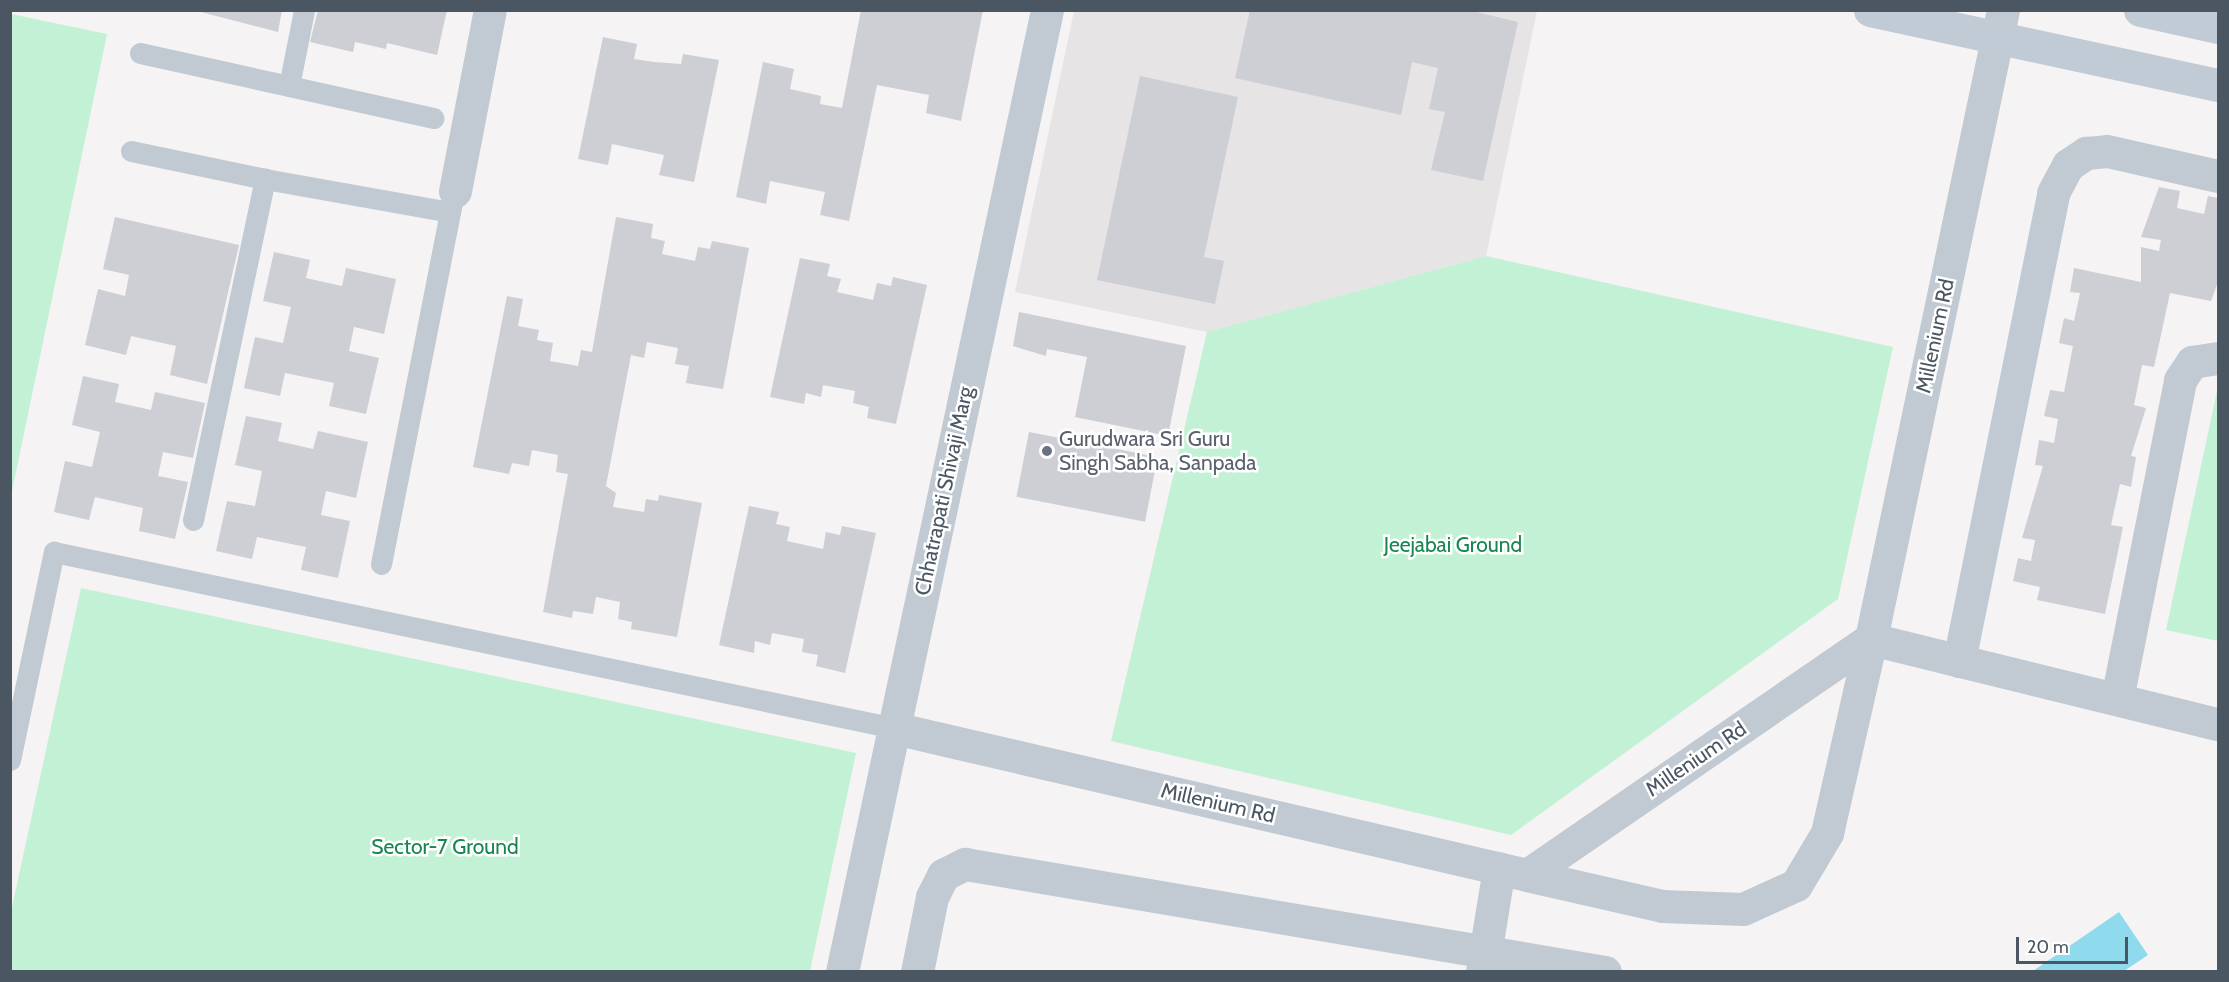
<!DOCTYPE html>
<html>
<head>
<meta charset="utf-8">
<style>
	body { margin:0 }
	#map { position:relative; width:2229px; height:982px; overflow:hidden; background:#f5f3f3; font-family:Cabin,sans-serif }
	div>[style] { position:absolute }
	.education>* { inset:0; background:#e6e4e5 }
	.green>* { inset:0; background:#c3f1d5 }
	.water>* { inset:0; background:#90daee }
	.building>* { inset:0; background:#cdcfd5; transform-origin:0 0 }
	.lane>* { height:21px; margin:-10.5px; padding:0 10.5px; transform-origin:10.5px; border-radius:10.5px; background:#c1cad2 }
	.street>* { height:33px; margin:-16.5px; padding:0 16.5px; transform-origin:16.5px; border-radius:16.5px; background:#c1cad2 }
	.secondary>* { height:33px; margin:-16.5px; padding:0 16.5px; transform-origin:16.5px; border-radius:16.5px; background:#c1cbd6 }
	.dots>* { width:16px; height:16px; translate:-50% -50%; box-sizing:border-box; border:3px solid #fff; border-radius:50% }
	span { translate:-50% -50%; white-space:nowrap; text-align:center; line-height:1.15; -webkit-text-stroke:5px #fff; paint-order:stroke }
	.street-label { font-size:21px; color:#4a5661 }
	.worship-label { font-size:21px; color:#5b616d }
	.left { translate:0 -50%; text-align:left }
	.park-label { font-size:21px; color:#17864f }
	.frame { position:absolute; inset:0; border:12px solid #4a5661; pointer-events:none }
	.scale { position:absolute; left:2016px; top:937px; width:112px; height:27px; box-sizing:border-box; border:3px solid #4a5661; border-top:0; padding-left:8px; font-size:18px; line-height:21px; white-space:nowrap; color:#4a5661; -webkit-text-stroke:4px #fff; paint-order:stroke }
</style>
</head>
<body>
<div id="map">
	<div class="education">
		<i style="clip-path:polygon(1074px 11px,1537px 11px,1486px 256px,1207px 332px,1015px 292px)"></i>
	</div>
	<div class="green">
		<i style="clip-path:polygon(11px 14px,107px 34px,11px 496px,10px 14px)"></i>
		<i style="clip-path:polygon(1486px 256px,1893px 347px,1838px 599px,1511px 835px,1111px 741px,1207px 332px)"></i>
		<i style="clip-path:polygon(2217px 391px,2218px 392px,2218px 641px,2166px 630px)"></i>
		<i style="clip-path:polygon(81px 588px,856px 753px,810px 971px,11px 971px,11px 912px)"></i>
	</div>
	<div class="water">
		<i style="clip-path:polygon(2119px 912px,2148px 955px,2124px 971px,2033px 971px)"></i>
	</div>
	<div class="building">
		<i style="clip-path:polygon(193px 10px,282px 10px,278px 32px)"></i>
		<i style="clip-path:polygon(318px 10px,447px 10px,437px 55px,387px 43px,386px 49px,355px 42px,353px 52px,310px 42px)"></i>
		<i style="clip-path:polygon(861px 10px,983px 10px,961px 121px,926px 113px,929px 95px,877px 85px,849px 221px,820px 215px,825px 192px,770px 181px,766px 204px,736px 197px,763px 62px,794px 69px,790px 89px,821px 96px,820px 104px,842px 108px)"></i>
		<i style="clip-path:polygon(1250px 10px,1468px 10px,1518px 22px,1483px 181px,1431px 170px,1445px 112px,1429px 109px,1438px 68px,1412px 62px,1401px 115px,1235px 78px)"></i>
		<i style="clip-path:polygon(603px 37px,637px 44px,634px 59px,654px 62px,681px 64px,683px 54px,719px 60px,694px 182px,659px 175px,664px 155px,612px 144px,608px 165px,578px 159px)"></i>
		<i style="clip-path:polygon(1140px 76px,1238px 97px,1204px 257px,1224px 261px,1215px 304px,1097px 280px)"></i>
		<i style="clip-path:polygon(2159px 187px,2180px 191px,2177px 208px,2204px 214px,2208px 196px,2218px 198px,2218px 282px,2211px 301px,2170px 293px,2154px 367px,2142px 365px,2134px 405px,2146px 408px,2131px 456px,2136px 457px,2131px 487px,2120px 484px,2111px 525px,2123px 527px,2105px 614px,2037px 600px,2040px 587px,2013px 581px,2018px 558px,2031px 561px,2035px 540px,2022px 538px,2043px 466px,2035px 465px,2039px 440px,2054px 443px,2058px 419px,2044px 416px,2050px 390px,2064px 392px,2073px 346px,2059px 343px,2064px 318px,2074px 321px,2080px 293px,2070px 292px,2074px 268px,2141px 282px,2141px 247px,2159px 251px,2161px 240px,2141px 237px)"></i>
		<i style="clip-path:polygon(115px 217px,239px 245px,207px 384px,170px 375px,176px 346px,131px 336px,126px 355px,85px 345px,98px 289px,125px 296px,129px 275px,103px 269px)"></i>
		<i style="clip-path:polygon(616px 217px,653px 224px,651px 238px,665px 241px,662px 254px,695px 261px,698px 247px,710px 249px,712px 241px,749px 248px,723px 389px,686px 383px,689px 366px,675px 364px,678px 348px,647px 342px,644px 358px,631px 355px,606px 486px,616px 493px,613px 507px,644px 512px,646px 499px,658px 501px,659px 495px,702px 503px,677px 637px,631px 629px,632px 622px,618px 619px,620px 602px,596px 597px,593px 614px,573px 611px,572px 618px,543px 612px,568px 474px,556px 472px,558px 455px,532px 450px,529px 466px,512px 463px,509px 474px,473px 467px,507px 296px,523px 299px,518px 326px,539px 330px,537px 340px,553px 343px,550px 361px,578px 366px,581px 350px,592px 352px)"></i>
		<i style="clip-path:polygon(274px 252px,310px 260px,306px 278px,342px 286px,346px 268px,396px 279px,384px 334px,354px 327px,349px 351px,379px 358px,366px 414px,329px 406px,334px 383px,285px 373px,280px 396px,244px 388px,255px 337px,283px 343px,291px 307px,263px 301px)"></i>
		<i style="clip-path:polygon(800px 258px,830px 264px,827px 276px,841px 279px,837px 292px,873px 300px,877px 283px,891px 286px,893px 277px,927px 285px,896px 424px,867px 418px,869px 407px,853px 403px,855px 391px,823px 385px,821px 397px,806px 393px,804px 404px,770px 397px)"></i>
		<i style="clip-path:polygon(1019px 312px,1186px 346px,1168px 436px,1075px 417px,1087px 357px,1047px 349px,1046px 356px,1013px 346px)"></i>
		<i style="clip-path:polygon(83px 376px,119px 384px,115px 402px,151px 410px,155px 392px,205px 403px,193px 458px,163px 452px,158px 476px,188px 482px,175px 539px,139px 531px,143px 508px,95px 497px,89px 520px,54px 512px,65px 461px,92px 467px,100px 432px,72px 425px)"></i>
		<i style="clip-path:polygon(246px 416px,282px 423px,278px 441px,313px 449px,318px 431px,368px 442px,356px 498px,326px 491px,321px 515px,350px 521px,338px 578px,301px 570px,306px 547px,257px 537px,252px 559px,216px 551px,227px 501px,255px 506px,262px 471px,235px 465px)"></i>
		<i style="left:1029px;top:432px;width:131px;height:66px;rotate:11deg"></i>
		<i style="clip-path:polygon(749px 506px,779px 512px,776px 524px,790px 527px,787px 541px,823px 549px,826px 532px,840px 535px,842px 526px,876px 533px,845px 673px,816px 666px,818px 655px,802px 652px,804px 639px,772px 633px,770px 645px,755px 641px,754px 653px,719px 645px)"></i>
	</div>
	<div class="lane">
		<i style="left:140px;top:53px;width:153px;rotate:12.5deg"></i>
		<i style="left:289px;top:86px;width:77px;rotate:-78.8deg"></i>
		<i style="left:289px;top:86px;width:148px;rotate:12.5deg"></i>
		<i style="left:131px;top:151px;width:137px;rotate:11.8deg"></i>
		<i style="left:193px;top:520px;width:349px;rotate:-78.1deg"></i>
		<i style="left:265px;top:179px;width:188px;rotate:10.1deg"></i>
		<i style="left:450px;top:212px;width:22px;rotate:-77deg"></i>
		<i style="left:381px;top:564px;width:359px;rotate:-78.9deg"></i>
		<i style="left:10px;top:760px;width:213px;rotate:-78.1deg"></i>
		<i style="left:54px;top:552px;width:858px;rotate:11.83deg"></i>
	</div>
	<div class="street">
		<i style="left:455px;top:191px;width:184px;rotate:-79.1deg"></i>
		<i style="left:1959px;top:661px;width:477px;rotate:-78.6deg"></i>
		<i style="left:2053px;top:193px;width:32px;rotate:-62deg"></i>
		<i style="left:2068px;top:165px;width:22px;rotate:-34deg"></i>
		<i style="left:2086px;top:153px;width:21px;rotate:-5deg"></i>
		<i style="left:2107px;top:151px;width:114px;rotate:12.7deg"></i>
		<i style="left:2117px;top:699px;width:325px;rotate:-78.8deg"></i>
		<i style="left:2180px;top:380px;width:22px;rotate:-56deg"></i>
		<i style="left:2192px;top:362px;width:26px;rotate:-9deg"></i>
		<i style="left:894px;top:728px;width:650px;rotate:13.07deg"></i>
		<i style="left:1527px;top:875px;width:417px;rotate:-34.5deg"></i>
		<i style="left:1871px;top:639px;width:643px;rotate:-78.15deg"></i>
		<i style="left:1527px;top:875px;width:139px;rotate:12.9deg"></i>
		<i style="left:1662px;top:906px;width:81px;rotate:2.1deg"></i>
		<i style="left:1743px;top:909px;width:58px;rotate:-24.4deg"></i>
		<i style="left:1796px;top:885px;width:61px;rotate:-59.2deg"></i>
		<i style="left:1827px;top:833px;width:199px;rotate:-77.2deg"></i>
		<i style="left:1871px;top:639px;width:357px;rotate:13.8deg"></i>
		<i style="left:842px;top:972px;width:984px;rotate:-77.97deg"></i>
		<i style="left:917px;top:972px;width:76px;rotate:-78.7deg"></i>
		<i style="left:932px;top:897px;width:25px;rotate:-63deg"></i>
		<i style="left:943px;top:875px;width:25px;rotate:-27deg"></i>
		<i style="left:965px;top:864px;width:649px;rotate:9.58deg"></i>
		<i style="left:1482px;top:972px;width:105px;rotate:-80.7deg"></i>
	</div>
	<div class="secondary">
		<i style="left:1870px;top:10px;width:356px;rotate:12.2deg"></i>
		<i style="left:2140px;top:10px;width:80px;rotate:12.3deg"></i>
	</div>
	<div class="dots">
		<i style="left:1047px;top:451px;background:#6b7280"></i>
	</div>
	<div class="street-label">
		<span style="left:1935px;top:336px;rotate:-78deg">Millenium Rd</span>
		<span style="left:944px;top:491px;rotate:-78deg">Chhatrapati Shivaji Marg</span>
		<span style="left:1696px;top:759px;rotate:-34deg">Millenium Rd</span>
		<span style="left:1218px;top:803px;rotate:13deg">Millenium Rd</span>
	</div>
	<div class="worship-label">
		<span class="left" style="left:1059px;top:451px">Gurudwara Sri Guru<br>Singh Sabha, Sanpada</span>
	</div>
	<div class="park-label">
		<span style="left:1453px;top:545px">Jeejabai Ground</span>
		<span style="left:445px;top:847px">Sector-7 Ground</span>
	</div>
	<div class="frame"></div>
	<div class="scale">20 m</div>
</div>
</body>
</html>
